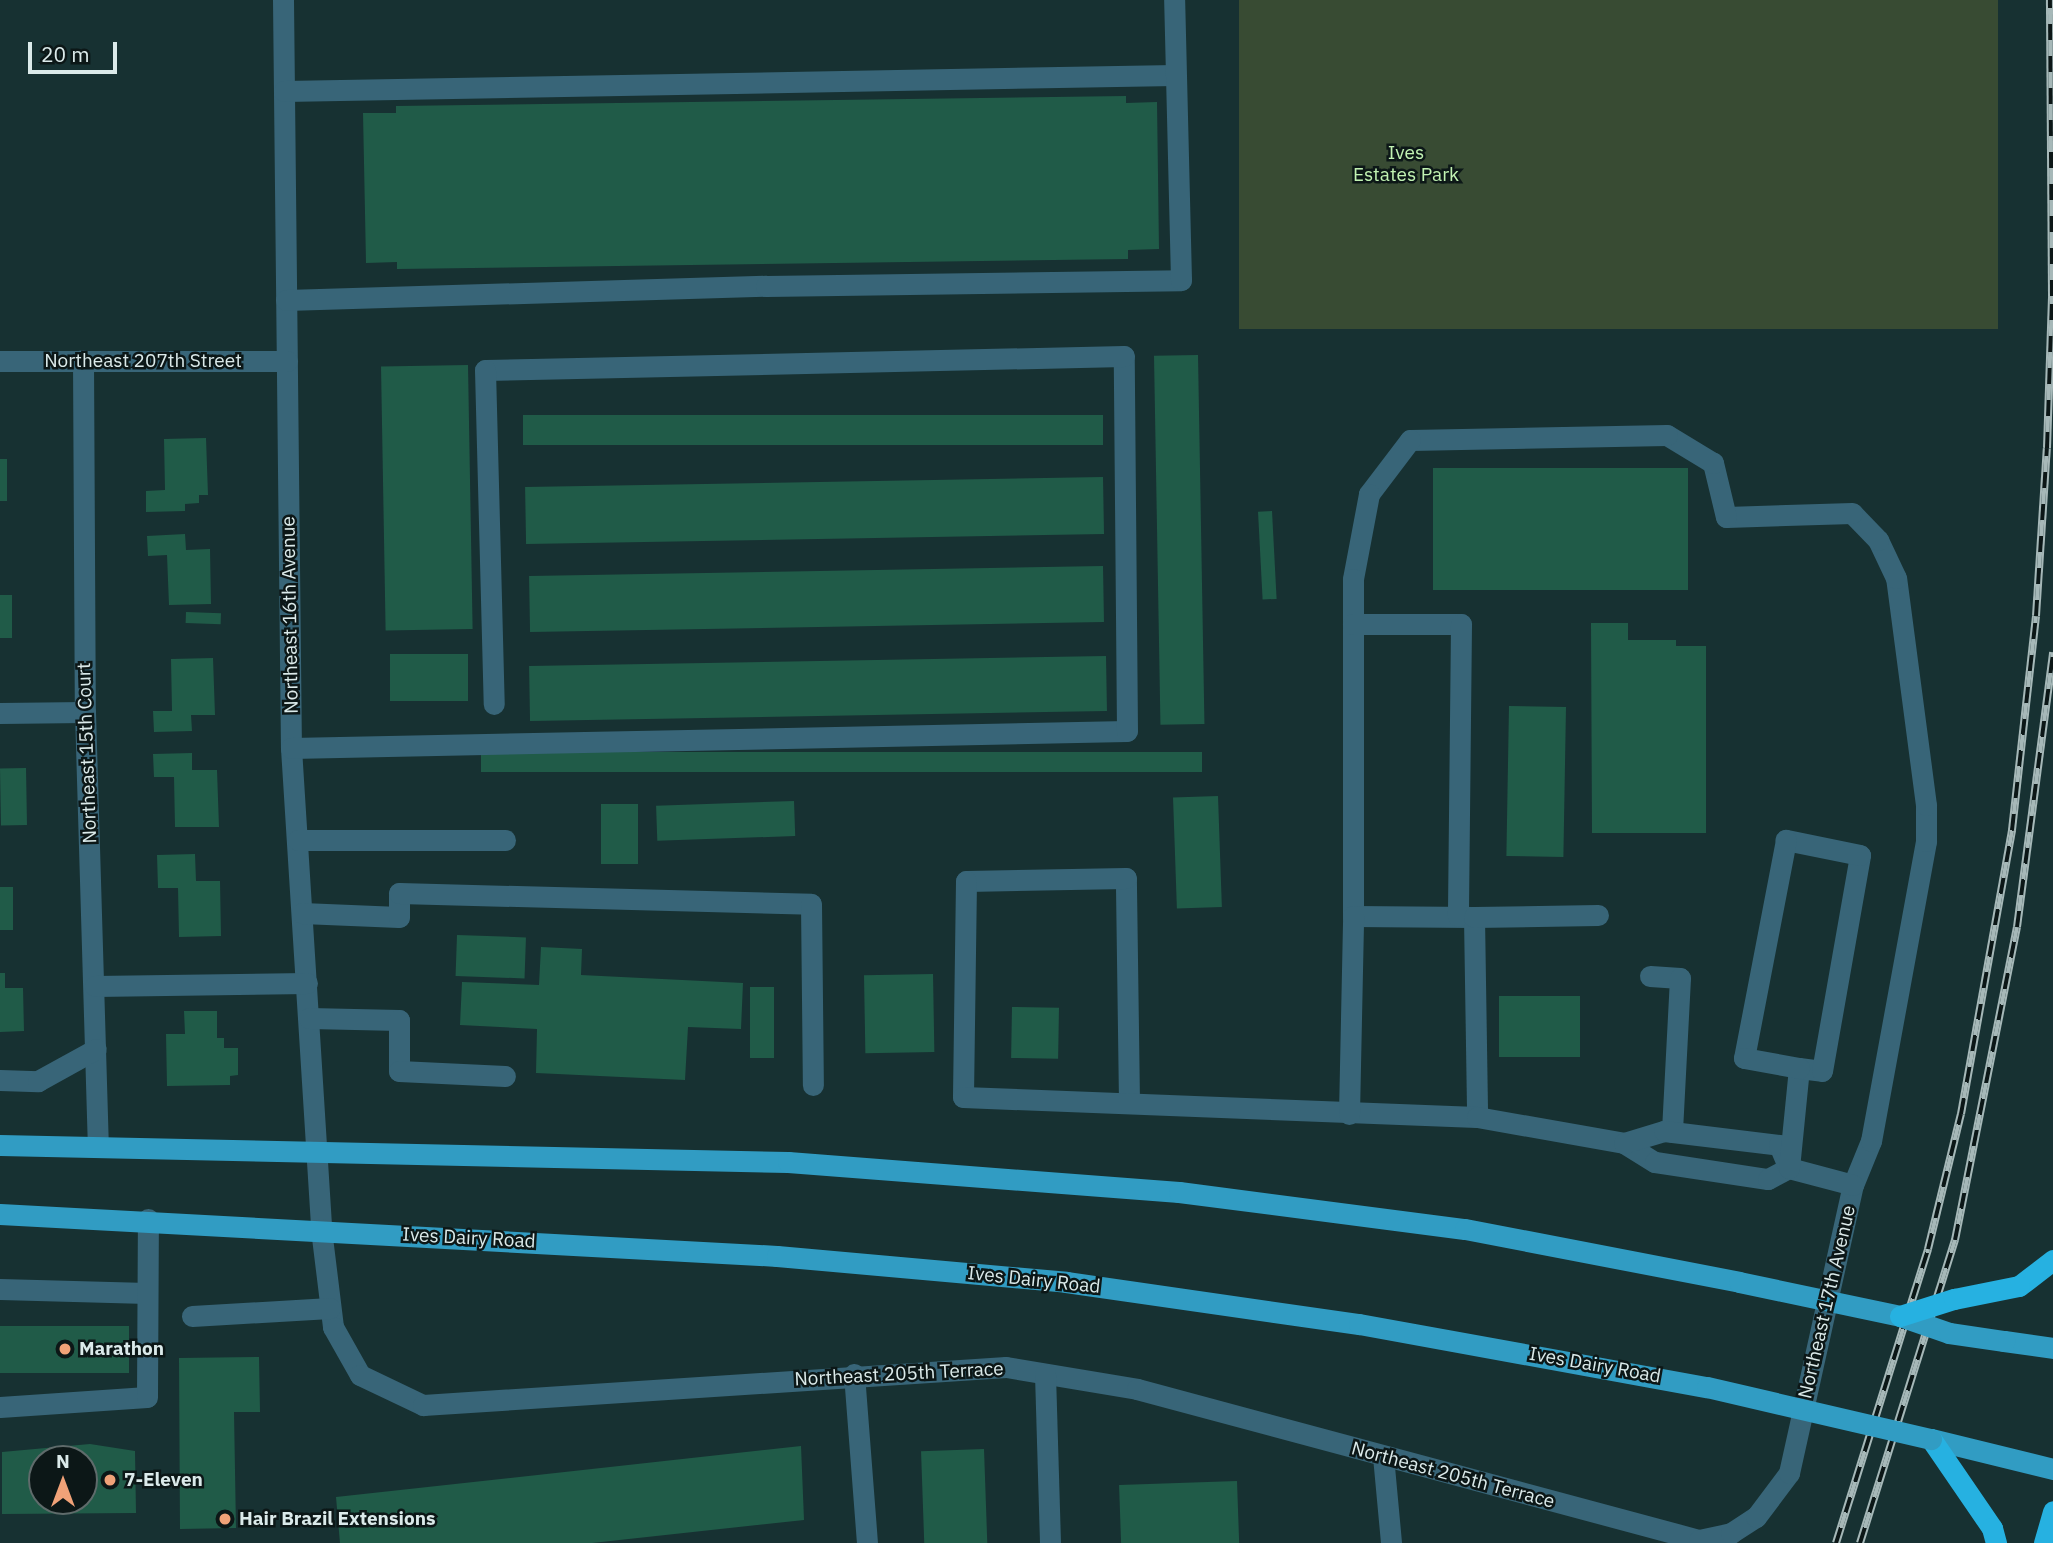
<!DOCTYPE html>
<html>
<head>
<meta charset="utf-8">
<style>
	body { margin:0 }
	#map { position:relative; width:2053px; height:1543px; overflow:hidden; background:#173132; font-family:"IBM Plex Sans",sans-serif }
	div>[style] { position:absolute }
	.green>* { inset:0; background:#384b33; transform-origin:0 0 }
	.building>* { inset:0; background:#205b48; transform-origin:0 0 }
	.minor>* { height:21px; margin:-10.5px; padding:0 10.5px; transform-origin:10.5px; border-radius:10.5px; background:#386578 }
	.major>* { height:21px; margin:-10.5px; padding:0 10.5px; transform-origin:10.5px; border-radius:10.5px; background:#319cc3 }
	.highway>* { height:21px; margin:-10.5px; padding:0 10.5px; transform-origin:10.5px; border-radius:10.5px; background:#26b1e1 }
	.rail>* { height:8px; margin-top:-4px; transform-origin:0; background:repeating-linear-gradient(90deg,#0c1717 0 16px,#a6b8b8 0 32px); box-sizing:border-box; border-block:2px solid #a6b8b8 }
	.major-bridge>* { height:21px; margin:-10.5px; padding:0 10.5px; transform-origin:10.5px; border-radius:10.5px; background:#319cc3 }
	.highway-bridge>* { height:21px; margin:-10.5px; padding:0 10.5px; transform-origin:10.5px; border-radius:10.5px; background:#26b1e1 }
	.dots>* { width:19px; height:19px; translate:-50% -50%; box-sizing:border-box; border:4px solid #0c1717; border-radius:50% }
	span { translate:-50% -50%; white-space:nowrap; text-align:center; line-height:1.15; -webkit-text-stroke:5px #0c1717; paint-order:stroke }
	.park-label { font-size:19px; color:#c1f2b2 }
	.street-label { font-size:19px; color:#dbeaea }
	.poi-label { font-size:19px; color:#dbeaea; font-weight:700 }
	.left { translate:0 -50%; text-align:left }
	.north { position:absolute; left:28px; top:1445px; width:70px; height:70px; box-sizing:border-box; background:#0c1717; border:2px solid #5f6b6b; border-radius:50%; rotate:0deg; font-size:19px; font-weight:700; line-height:28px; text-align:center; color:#dbeaea }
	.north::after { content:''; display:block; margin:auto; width:24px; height:32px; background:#f0a278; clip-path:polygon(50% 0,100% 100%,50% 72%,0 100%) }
	.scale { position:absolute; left:28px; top:42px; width:89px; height:32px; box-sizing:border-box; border:4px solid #dbeaea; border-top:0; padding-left:9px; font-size:21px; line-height:24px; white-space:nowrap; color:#dbeaea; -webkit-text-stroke:5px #0c1717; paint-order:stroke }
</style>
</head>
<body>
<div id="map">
	<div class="green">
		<i style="left:1239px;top:0;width:759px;height:329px"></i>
	</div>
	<div class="building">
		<i style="clip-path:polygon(1126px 96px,1126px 103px,1157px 102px,1159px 249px,1128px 250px,1128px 259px,397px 269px,397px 262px,366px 263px,363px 113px,396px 113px,396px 106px)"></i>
		<i style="left:1198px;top:355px;width:369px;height:44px;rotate:89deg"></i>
		<i style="left:468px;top:365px;width:264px;height:87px;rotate:89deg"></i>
		<i style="left:1103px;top:415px;width:30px;height:580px;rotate:90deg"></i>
		<i style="clip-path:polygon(206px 438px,208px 495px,199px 495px,199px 503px,185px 504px,185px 511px,146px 512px,146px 491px,165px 490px,164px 439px)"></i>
		<i style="left:0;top:459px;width:7px;height:42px"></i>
		<i style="left:1433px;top:468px;width:255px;height:122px"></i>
		<i style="left:1103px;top:477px;width:57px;height:578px;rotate:89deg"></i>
		<i style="left:1272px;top:511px;width:88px;height:14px;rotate:87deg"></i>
		<i style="clip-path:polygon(185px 534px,186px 550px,210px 549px,211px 604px,169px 605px,167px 555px,148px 556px,147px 536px)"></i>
		<i style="left:1103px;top:566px;width:56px;height:574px;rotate:89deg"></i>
		<i style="left:0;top:595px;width:12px;height:43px"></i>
		<i style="left:186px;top:612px;width:35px;height:11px;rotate:2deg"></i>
		<i style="clip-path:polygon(1591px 623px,1628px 623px,1628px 640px,1676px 640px,1676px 646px,1706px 646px,1706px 833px,1592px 833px)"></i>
		<i style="left:390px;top:654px;width:78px;height:47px"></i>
		<i style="left:1106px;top:656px;width:55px;height:577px;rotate:89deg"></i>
		<i style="clip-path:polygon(213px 658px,215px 715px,191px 715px,192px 731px,154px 732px,153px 711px,172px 711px,171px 659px)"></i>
		<i style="left:1509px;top:706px;width:57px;height:150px;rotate:1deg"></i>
		<i style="left:1202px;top:752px;width:20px;height:721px;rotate:90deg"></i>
		<i style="clip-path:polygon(192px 753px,192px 770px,217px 770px,219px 827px,175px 827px,174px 777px,154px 777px,153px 754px)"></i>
		<i style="left:26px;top:768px;width:57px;height:26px;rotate:89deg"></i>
		<i style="left:1218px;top:796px;width:111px;height:45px;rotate:88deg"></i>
		<i style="left:794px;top:801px;width:35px;height:138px;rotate:88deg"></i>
		<i style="left:601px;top:804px;width:37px;height:60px"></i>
		<i style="clip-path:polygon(195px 854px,196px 881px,220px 881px,221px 936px,179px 937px,178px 888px,158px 888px,157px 855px)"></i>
		<i style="left:0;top:887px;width:13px;height:43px"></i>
		<i style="left:457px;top:935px;width:69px;height:41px;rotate:2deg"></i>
		<i style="clip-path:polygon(541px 947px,582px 949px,581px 975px,743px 983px,741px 1029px,688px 1027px,685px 1080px,536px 1073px,537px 1029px,460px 1025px,462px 982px,539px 985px)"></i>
		<i style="clip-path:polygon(0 973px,5px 973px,5px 988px,23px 988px,24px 1031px,0 1032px)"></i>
		<i style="left:933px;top:974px;width:78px;height:69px;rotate:89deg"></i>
		<i style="left:750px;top:987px;width:24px;height:71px"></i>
		<i style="left:1499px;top:996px;width:81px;height:61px"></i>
		<i style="left:1012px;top:1007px;width:47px;height:51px;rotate:1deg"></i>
		<i style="clip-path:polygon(184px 1011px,217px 1011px,217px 1038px,224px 1038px,224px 1048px,238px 1048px,238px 1075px,230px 1076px,230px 1085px,167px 1086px,166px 1034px,185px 1034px)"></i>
		<i style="left:0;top:1326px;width:129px;height:47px"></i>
		<i style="clip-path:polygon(259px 1357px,260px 1412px,234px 1412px,236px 1528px,180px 1529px,179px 1358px)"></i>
		<i style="clip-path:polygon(evenodd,90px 1444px,135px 1451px,136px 1513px,2px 1514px,2px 1452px,90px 1444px,42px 1459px,84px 1459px,84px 1501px,42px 1501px,42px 1459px)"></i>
		<i style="clip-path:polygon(801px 1446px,804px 1520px,592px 1543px,340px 1543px,336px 1497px)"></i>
		<i style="left:984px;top:1449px;width:94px;height:63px;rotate:88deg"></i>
		<i style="left:1237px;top:1481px;width:62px;height:118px;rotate:88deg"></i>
	</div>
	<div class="minor">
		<i style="left:283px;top:0;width:748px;rotate:89.39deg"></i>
		<i style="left:291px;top:748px;width:482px;rotate:86.4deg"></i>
		<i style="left:321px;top:1229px;width:99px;rotate:83deg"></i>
		<i style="left:333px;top:1327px;width:55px;rotate:60.6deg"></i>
		<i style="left:360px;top:1375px;width:70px;rotate:25.5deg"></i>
		<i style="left:423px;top:1405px;width:584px;rotate:-3.73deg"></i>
		<i style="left:1006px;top:1367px;width:133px;rotate:9.5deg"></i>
		<i style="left:1137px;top:1389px;width:582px;rotate:15.04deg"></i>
		<i style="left:1699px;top:1540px;width:33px;rotate:-12deg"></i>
		<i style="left:1731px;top:1533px;width:30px;rotate:-33deg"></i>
		<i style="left:1756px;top:1517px;width:55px;rotate:-53.1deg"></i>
		<i style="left:1789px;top:1473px;width:295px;rotate:-77.5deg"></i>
		<i style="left:1853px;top:1185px;width:48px;rotate:-67.8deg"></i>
		<i style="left:1871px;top:1141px;width:305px;rotate:-79.6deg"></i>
		<i style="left:1926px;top:841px;width:36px;rotate:-90deg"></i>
		<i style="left:1926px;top:805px;width:229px;rotate:-97.5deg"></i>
		<i style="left:1896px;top:578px;width:42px;rotate:-115.3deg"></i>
		<i style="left:1878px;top:540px;width:37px;rotate:-134deg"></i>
		<i style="left:1852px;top:513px;width:126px;rotate:178.2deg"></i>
		<i style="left:1726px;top:517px;width:56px;rotate:-103.5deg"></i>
		<i style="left:1713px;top:463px;width:54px;rotate:-148.7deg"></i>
		<i style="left:1667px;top:435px;width:257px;rotate:178.9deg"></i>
		<i style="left:1410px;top:440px;width:68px;rotate:127.2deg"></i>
		<i style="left:1369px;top:494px;width:86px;rotate:100.7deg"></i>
		<i style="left:1353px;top:579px;width:337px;rotate:90deg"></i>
		<i style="left:1353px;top:916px;width:121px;rotate:0.5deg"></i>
		<i style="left:1474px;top:917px;width:200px;rotate:89.1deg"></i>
		<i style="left:284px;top:91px;width:891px;rotate:-1.03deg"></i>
		<i style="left:286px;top:300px;width:480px;rotate:-1.7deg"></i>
		<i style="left:766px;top:286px;width:415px;rotate:-0.8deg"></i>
		<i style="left:1181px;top:280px;width:280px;rotate:-91.4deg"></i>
		<i style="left:83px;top:360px;width:352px;rotate:89.7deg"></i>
		<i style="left:85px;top:712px;width:433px;rotate:88.3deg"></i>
		<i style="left:0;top:361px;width:287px"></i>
		<i style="left:1353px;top:624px;width:108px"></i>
		<i style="left:1461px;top:624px;width:292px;rotate:90.6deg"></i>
		<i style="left:0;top:713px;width:85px;rotate:-0.7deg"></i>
		<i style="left:291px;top:748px;width:836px;rotate:-1.16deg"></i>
		<i style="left:1127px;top:731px;width:375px;rotate:-90.5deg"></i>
		<i style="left:1124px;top:356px;width:639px;rotate:178.74deg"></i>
		<i style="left:485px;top:370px;width:334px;rotate:88.5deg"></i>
		<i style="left:298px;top:840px;width:207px"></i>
		<i style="left:302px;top:913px;width:97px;rotate:2.4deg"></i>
		<i style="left:399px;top:917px;width:24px;rotate:-90deg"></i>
		<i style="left:399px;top:893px;width:412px;rotate:1.5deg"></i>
		<i style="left:811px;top:904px;width:181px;rotate:89.4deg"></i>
		<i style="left:1474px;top:917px;width:124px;rotate:-0.9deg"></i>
		<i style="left:1650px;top:976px;width:30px;rotate:4deg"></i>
		<i style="left:1680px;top:978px;width:154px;rotate:93deg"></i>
		<i style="left:95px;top:986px;width:212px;rotate:-0.8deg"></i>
		<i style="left:309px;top:1018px;width:90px;rotate:1.3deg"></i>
		<i style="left:399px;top:1020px;width:51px;rotate:90deg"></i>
		<i style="left:399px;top:1071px;width:106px;rotate:2.7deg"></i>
		<i style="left:0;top:1080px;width:38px;rotate:2deg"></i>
		<i style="left:38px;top:1081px;width:66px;rotate:-28.9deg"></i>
		<i style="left:1129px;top:1102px;width:224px;rotate:-90.8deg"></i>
		<i style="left:1126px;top:878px;width:160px;rotate:178.9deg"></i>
		<i style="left:966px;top:881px;width:216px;rotate:90.8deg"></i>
		<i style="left:963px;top:1097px;width:514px;rotate:2.23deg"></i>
		<i style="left:1477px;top:1117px;width:149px;rotate:10deg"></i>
		<i style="left:1624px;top:1143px;width:36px;rotate:32deg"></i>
		<i style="left:1655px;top:1162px;width:114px;rotate:8.6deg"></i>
		<i style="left:1768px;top:1179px;width:24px;rotate:-28deg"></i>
		<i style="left:1789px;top:1168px;width:66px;rotate:14.9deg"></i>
		<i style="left:1349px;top:1114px;width:198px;rotate:-88.8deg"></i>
		<i style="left:1624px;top:1143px;width:42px;rotate:-16.7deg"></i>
		<i style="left:1664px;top:1131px;width:116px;rotate:6.9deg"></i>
		<i style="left:1779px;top:1145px;width:23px;rotate:67deg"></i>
		<i style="left:1789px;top:1168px;width:100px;rotate:-84.3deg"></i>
		<i style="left:1799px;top:1068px;width:23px;rotate:7deg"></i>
		<i style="left:1822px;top:1071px;width:219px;rotate:-80deg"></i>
		<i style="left:1860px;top:855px;width:76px;rotate:-168.5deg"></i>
		<i style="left:1786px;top:840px;width:222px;rotate:100.9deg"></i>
		<i style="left:1744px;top:1058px;width:56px;rotate:10.3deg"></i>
		<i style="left:0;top:1289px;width:147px;rotate:1.6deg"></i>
		<i style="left:192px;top:1316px;width:138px;rotate:-3.3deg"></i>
		<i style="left:854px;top:1374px;width:169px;rotate:85.6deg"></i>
		<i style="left:1045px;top:1374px;width:169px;rotate:88.3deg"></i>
		<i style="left:0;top:1407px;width:147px;rotate:-3.9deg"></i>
		<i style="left:147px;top:1397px;width:178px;rotate:-89.7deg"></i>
		<i style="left:1383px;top:1456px;width:87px;rotate:84.7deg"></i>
	</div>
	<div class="major">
		<i style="left:0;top:1145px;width:788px;rotate:1.24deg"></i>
		<i style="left:788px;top:1162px;width:392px;rotate:4.4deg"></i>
		<i style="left:1179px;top:1192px;width:288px;rotate:7.4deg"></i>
		<i style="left:1465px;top:1229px;width:279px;rotate:10.9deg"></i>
		<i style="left:0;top:1214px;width:778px;rotate:3.09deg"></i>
		<i style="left:777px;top:1256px;width:290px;rotate:5.1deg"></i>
		<i style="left:1066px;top:1282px;width:296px;rotate:8.2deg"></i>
		<i style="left:1359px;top:1324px;width:354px;rotate:10.3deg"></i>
		<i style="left:2004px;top:1341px;width:49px;rotate:8.1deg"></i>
		<i style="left:1931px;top:1439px;width:126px;rotate:13.8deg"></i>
	</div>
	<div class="highway">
		<i style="left:2019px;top:1286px;width:43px;rotate:-37.4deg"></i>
		<i style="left:1931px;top:1439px;width:108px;rotate:55.6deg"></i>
		<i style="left:1992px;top:1528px;width:16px;rotate:75deg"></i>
		<i style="left:2044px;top:1543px;width:33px;rotate:-74deg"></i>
	</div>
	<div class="rail">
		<i style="left:1836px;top:1543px;width:308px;rotate:-72.6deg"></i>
		<i style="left:1928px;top:1249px;width:139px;rotate:-76.3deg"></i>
		<i style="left:1961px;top:1114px;width:289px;rotate:-79.8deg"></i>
		<i style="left:2012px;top:830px;width:215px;rotate:-83.6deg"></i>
		<i style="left:2036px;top:616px;width:168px;rotate:-86.3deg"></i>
		<i style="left:2047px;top:448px;width:152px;rotate:-88.1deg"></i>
		<i style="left:2052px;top:296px;width:296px;rotate:-90.4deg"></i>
		<i style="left:1860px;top:1543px;width:318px;rotate:-72.6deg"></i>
		<i style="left:1955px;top:1240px;width:319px;rotate:-78.8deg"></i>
		<i style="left:2017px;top:927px;width:277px;rotate:-82.5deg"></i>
	</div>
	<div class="major-bridge">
		<i style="left:1739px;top:1282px;width:165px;rotate:11.9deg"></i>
		<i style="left:1900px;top:1316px;width:52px;rotate:19.1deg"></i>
		<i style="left:1949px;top:1333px;width:56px;rotate:8.3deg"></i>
		<i style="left:1707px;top:1387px;width:230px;rotate:13.1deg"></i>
	</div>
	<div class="highway-bridge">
		<i style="left:1900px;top:1316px;width:57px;rotate:-17.5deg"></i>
		<i style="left:1954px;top:1299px;width:66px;rotate:-11.3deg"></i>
	</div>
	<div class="dots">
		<i style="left:65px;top:1349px;background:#f0a278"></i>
		<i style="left:110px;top:1480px;background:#f0a278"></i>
		<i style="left:225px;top:1519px;background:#f0a278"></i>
	</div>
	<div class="park-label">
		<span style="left:1406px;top:164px">Ives<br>Estates Park</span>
	</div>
	<div class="street-label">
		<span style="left:143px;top:361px">Northeast 207th Street</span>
		<span style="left:290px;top:615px;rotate:-91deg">Northeast 16th Avenue</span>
		<span style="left:87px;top:753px;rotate:-92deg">Northeast 15th Court</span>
		<span style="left:469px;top:1238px;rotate:3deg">Ives Dairy Road</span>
		<span style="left:1034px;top:1280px;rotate:6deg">Ives Dairy Road</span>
		<span style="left:1827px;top:1302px;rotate:-77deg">Northeast 17th Avenue</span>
		<span style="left:1595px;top:1365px;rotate:10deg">Ives Dairy Road</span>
		<span style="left:899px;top:1374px;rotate:-3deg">Northeast 205th Terrace</span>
		<span style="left:1453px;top:1475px;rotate:15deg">Northeast 205th Terrace</span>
	</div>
	<div class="poi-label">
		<span class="left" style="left:79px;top:1349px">Marathon</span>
		<span class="left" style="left:124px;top:1480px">7-Eleven</span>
		<span class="left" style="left:239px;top:1519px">Hair Brazil Extensions</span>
	</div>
	<div class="north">N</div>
	<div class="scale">20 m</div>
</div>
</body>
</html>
